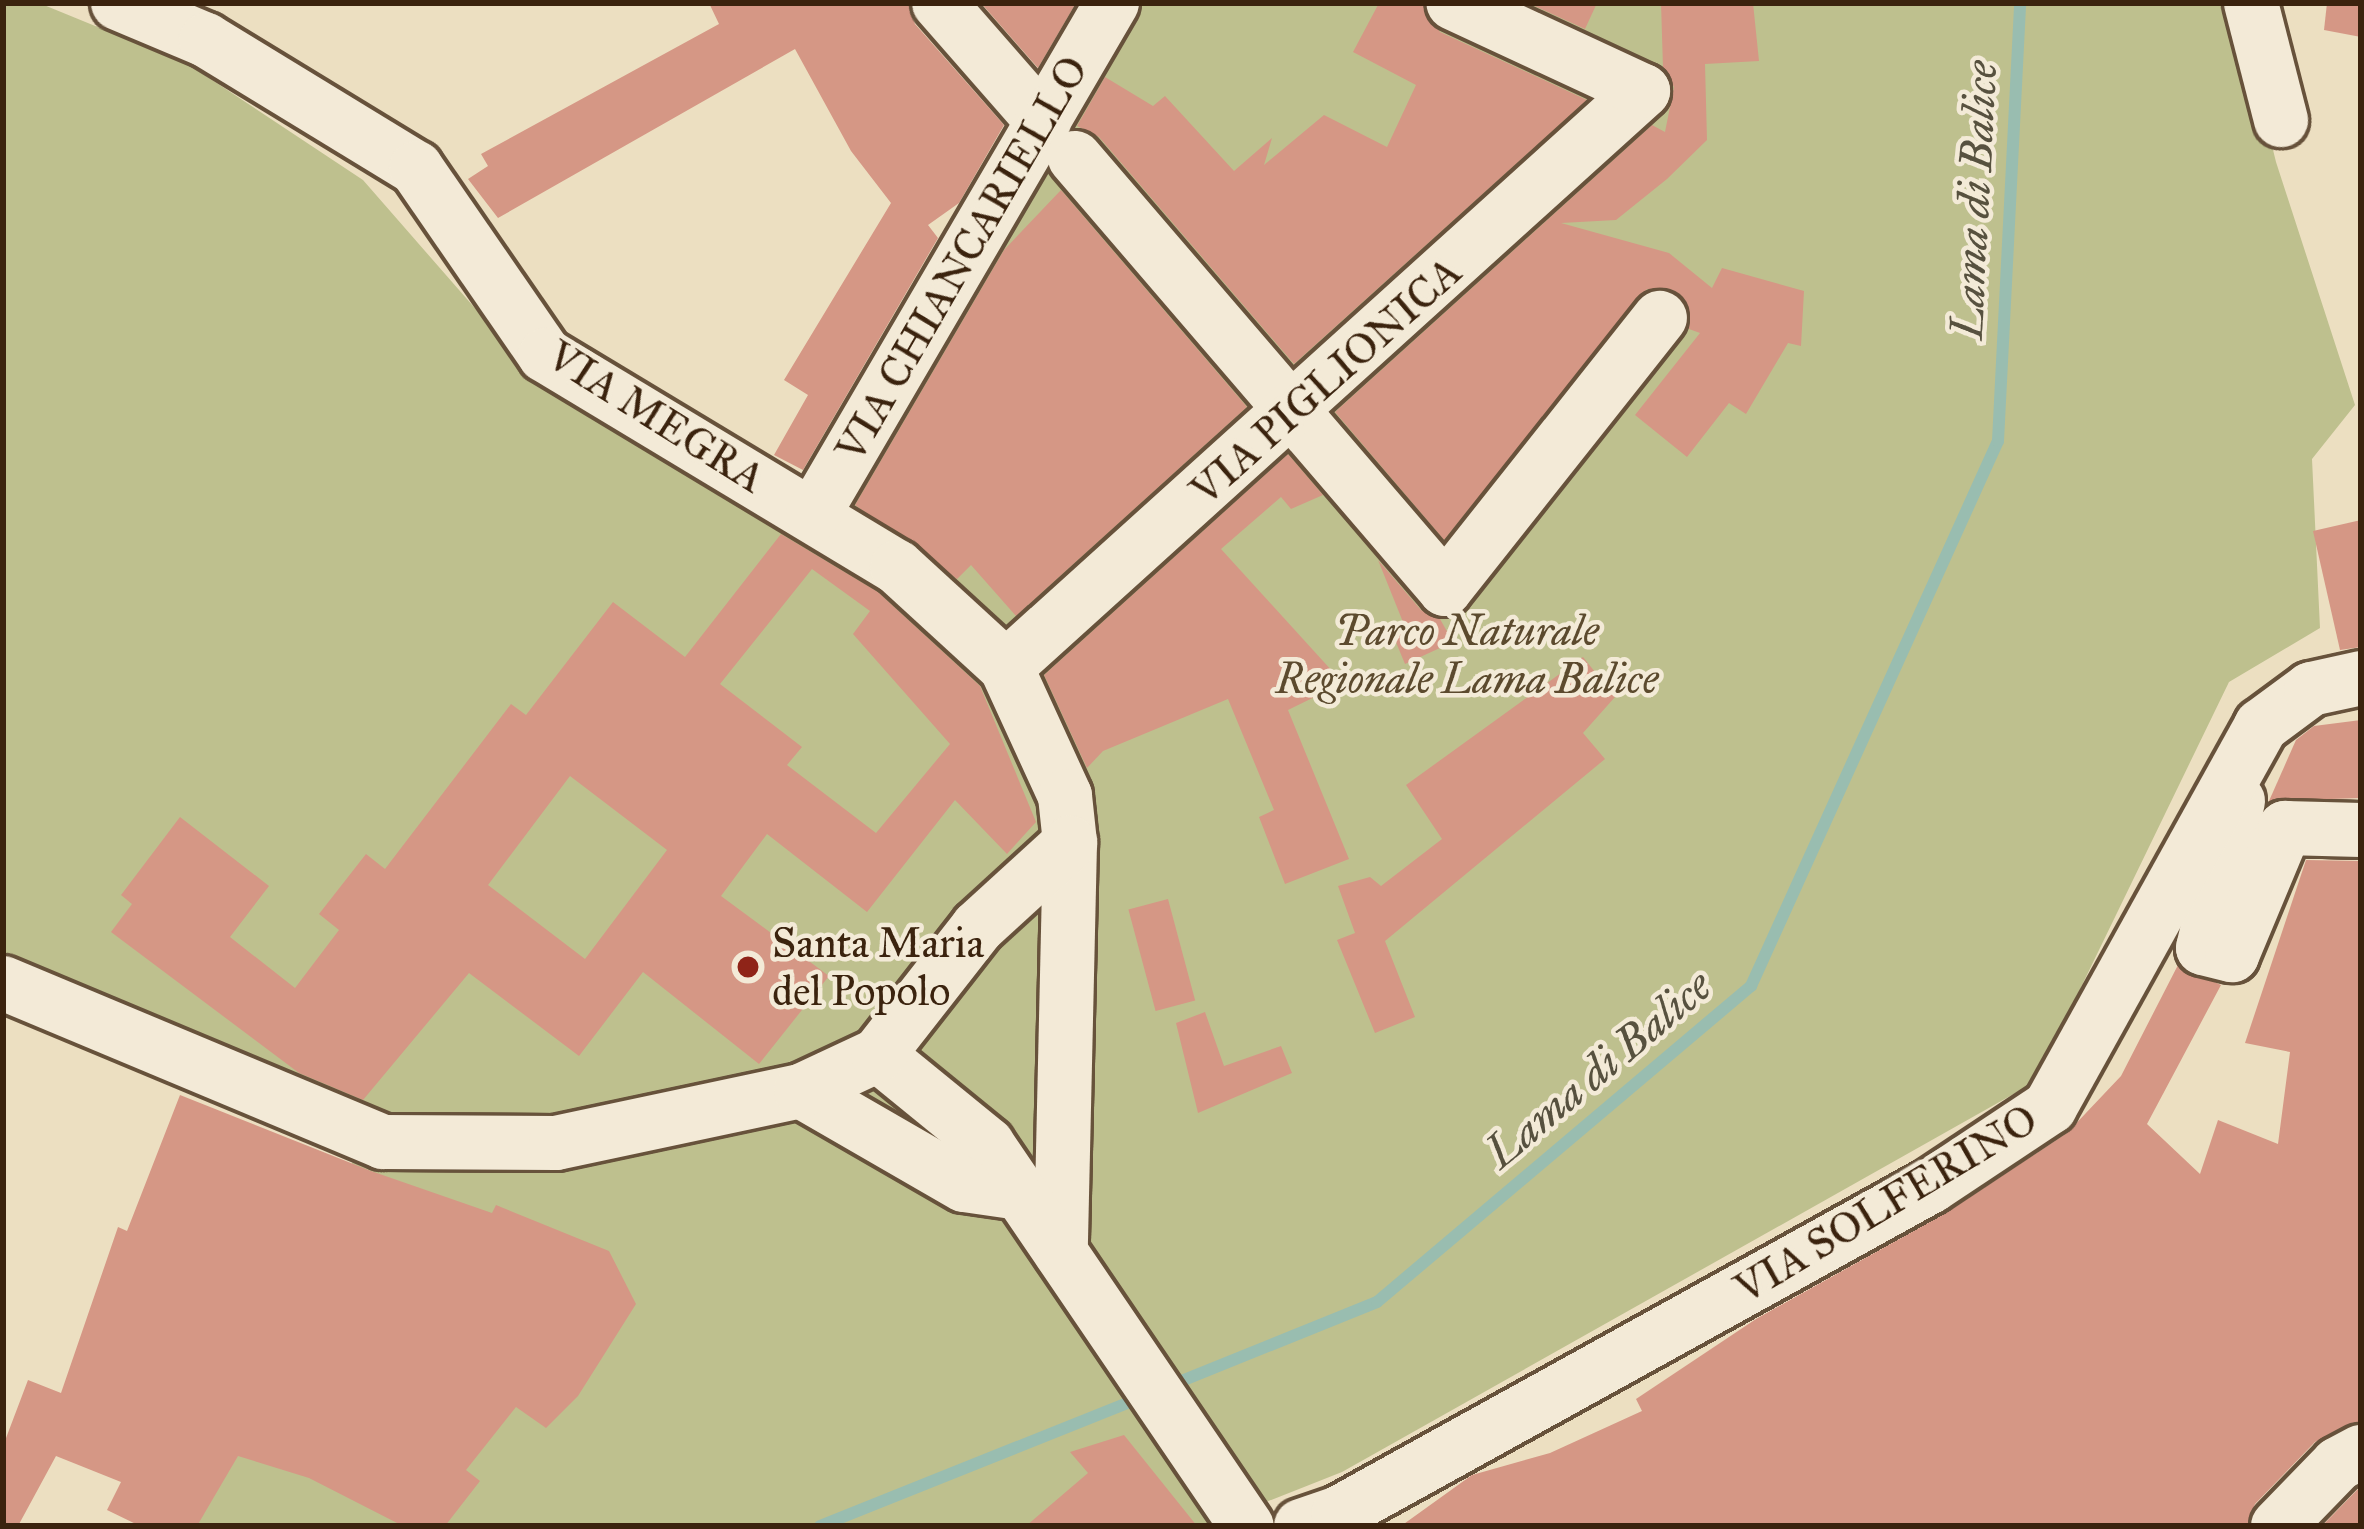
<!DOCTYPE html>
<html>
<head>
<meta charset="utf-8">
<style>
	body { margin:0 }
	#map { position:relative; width:2364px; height:1529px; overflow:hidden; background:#ecdfc1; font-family:"IM FELL Great Primer",serif }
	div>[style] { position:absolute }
	.green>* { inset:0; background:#bec08e }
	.stream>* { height:12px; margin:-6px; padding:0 6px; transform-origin:6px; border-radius:6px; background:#99bdb0 }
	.building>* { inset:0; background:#d59785; transform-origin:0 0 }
	.roads { filter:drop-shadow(3px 0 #67523b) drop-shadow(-3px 0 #67523b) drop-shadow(0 3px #67523b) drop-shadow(0 -3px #67523b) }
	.minor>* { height:54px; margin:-27px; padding:0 27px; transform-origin:27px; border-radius:27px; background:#f3ead7 }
	.dots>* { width:33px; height:33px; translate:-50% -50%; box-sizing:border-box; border:6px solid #f3ead7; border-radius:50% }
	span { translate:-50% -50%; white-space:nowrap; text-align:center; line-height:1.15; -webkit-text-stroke:9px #f3ead7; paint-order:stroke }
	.street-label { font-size:42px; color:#3b230e }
	.park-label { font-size:42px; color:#5c4a2e; font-style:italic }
	.poi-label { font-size:42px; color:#3b230e }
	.left { translate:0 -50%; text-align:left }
	.water-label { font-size:45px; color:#57513f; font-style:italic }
	.frame { position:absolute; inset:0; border:6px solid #3b230e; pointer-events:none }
</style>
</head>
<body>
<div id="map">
	<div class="green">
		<i style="clip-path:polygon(3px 3px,39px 3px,188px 64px,363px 180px,480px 314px,485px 310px,804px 501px,1094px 3px,2237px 3px,2276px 162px,2355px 405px,2312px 459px,2320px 628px,2229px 682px,2035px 1082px,1342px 1472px,1233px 1515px,1231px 1526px,161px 1526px,220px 1448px,374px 1116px,49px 971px,41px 980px,3px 963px)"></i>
	</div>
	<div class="stream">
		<i style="left:1169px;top:1386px;width:224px;rotate:-22deg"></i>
		<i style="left:1377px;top:1302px;width:490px;rotate:-40.2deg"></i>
		<i style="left:1751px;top:986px;width:598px;rotate:-65.62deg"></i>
		<i style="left:1998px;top:441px;width:439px;rotate:-87.1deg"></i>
		<i style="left:820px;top:1526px;width:350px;rotate:-21.8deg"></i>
	</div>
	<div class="building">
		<i style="clip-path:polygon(709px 3px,908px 3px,915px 24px,1004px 125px,959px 203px,928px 225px,938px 238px,803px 470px,774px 455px,808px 395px,784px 380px,891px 203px,851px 151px,795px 49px,498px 218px,468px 179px,488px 166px,481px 154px,719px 24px)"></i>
		<i style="clip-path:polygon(981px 3px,1076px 3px,1038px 68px)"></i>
		<i style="clip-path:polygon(1379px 3px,1422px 3px,1440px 32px,1587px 100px,1294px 364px,1099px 137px,1077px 126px,1105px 77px,1153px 106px,1165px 96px,1234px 171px,1272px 138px,1264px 165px,1324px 115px,1387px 147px,1416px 85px,1353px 52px)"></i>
		<i style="clip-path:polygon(1528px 3px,1597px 3px,1585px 29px)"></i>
		<i style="clip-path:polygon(1661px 3px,1753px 3px,1759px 61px,1705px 64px,1707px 140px,1667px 179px,1616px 220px,1561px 223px,1669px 253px,1712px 288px,1722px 268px,1804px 291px,1801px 346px,1788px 343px,1746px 414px,1729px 403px,1687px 457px,1635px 415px,1700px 333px,1689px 329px,1680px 294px,1647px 289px,1444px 540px,1335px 412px,1652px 125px,1665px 132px,1674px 87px,1663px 68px)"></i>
		<i style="clip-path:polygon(2327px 3px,2361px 3px,2361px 37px,2324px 30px)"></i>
		<i style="clip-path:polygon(1061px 190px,1247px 407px,1016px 616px,971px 565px,957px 579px,855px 505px,1004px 250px)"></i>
		<i style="clip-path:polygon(1288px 454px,1323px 495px,1291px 509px,1281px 497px,1221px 549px,1343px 683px,1288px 710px,1349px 859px,1285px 884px,1259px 817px,1274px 810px,1228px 699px,1103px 751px,1087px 768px,1044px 675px)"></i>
		<i style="clip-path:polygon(2361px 520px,2361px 647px,2340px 650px,2313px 531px)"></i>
		<i style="clip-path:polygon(evenodd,781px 534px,878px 592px,980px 686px,1036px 822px,1007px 854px,955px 800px,867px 912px,767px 834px,721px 896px,829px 976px,759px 1064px,643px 972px,579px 1056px,469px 973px,363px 1100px,299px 1073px,111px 932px,132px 904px,121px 895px,180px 817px,269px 886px,230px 937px,295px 988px,339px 930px,319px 914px,366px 854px,385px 869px,511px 704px,526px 715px,613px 602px,685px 657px,781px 534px,812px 569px,870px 611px,853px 634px,950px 744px,876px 833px,787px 765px,802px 747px,720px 684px,812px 569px,781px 534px,570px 776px,667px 850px,585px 959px,488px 885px,570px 776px)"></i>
		<i style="clip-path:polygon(1378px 560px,1421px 610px,1440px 619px,1453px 642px,1405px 664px,1393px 635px,1405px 627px)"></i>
		<i style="clip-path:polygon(1583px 657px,1615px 697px,1583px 733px,1605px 759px,1385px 941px,1415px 1017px,1375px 1033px,1337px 940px,1355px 933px,1338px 886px,1370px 877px,1381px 886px,1442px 839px,1406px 785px)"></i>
		<i style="clip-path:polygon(2361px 720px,2361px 798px,2269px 801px,2296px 740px,2314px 726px)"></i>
		<i style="clip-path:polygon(2306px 860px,2361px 861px,2361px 1421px,2315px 1442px,2255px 1504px,2247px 1526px,1401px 1526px,1472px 1475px,1550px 1453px,1642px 1411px,1636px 1399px,1756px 1319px,1946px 1213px,2067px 1133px,2121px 1076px,2178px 965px,2221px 985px,2147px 1124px,2200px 1174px,2218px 1120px,2278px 1144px,2290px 1052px,2245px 1043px)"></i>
		<i style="left:1168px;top:899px;width:105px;height:41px;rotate:75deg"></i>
		<i style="clip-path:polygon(1205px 1012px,1224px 1066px,1281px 1046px,1292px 1073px,1198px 1113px,1176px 1023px)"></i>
		<i style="clip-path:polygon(180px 1095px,371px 1171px,492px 1213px,496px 1205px,609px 1251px,636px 1304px,578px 1396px,546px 1428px,516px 1407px,466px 1470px,480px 1481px,445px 1526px,403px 1526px,309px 1478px,238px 1456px,197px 1526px,140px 1526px,107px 1510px,121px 1482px,56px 1456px,18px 1526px,3px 1526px,3px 1446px,28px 1380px,61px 1393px,118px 1227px,127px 1231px)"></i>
		<i style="clip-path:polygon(1124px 1435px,1197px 1526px,1026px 1526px,1088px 1473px,1070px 1452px)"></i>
		<i style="clip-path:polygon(2361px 1488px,2361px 1526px,2322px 1526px,2357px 1490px)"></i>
	</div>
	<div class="roads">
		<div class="minor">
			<i style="left:118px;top:3px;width:95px;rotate:22.8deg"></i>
			<i style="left:206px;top:40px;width:246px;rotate:31.4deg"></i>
			<i style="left:416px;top:168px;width:227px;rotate:55.4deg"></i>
			<i style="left:545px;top:355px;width:411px;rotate:31.1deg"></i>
			<i style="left:897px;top:567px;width:148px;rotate:42.5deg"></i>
			<i style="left:1006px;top:667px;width:142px;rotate:65.4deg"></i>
			<i style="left:1065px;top:796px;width:47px;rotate:83.9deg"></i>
			<i style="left:1070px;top:843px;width:409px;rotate:91.3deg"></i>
			<i style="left:939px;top:3px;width:159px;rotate:48.8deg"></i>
			<i style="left:2251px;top:3px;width:121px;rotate:75.6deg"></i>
			<i style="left:1075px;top:158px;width:568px;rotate:49.35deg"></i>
			<i style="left:1445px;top:589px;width:346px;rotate:-51.6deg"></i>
			<i style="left:813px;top:515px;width:593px;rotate:-59.72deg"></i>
			<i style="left:1006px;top:667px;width:859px;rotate:-42.12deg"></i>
			<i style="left:1643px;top:91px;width:209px;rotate:-155.1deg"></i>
			<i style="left:2238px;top:801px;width:151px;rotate:103.4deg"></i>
			<i style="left:2203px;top:948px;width:30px;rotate:14deg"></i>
			<i style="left:2232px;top:955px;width:138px;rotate:-67.3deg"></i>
			<i style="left:2285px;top:828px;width:76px;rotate:1.5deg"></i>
			<i style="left:3px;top:983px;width:412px;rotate:22.7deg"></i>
			<i style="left:383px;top:1142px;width:173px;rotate:0.3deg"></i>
			<i style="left:556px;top:1143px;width:250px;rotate:-12deg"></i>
			<i style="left:878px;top:1055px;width:141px;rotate:39.2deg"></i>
			<i style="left:987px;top:1144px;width:462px;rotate:55.8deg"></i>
			<i style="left:1013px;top:1192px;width:49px;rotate:-171.9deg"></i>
			<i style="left:964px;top:1185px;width:188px;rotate:-150deg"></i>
			<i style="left:801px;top:1091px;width:85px;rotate:-25.1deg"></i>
			<i style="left:878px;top:1055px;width:162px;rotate:-52deg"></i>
			<i style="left:978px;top:927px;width:125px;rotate:-42.4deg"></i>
			<i style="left:1301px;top:1526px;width:40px;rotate:-18.9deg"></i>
			<i style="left:1339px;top:1513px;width:676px;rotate:-28.91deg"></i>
			<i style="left:1931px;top:1186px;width:143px;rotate:-33.6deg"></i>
			<i style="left:2050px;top:1107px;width:436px;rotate:-61deg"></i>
			<i style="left:2261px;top:726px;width:62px;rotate:-36.5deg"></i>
			<i style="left:2311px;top:689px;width:51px;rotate:-12.4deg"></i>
			<i style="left:2278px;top:1526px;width:86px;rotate:-45.9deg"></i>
			<i style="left:2338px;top:1464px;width:26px;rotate:-28deg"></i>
		</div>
	</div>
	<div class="dots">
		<i style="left:748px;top:967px;background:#8f2418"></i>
	</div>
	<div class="street-label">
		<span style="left:962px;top:259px;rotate:-60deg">VIA CHIANCARIELLO</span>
		<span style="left:1326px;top:381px;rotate:-42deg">VIA PIGLIONICA</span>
		<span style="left:656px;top:417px;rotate:32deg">VIA MEGRA</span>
		<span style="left:1886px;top:1204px;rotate:-31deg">VIA SOLFERINO</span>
	</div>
	<div class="park-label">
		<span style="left:1467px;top:655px">Parco Naturale<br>Regionale Lama Balice</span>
	</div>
	<div class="poi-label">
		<span class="left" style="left:772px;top:967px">Santa Maria<br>del Popolo</span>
	</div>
	<div class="water-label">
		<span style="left:1974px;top:200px;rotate:-87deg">Lama di Balice</span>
		<span style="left:1598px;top:1069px;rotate:-40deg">Lama di Balice</span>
	</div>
	<div class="frame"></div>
</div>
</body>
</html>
